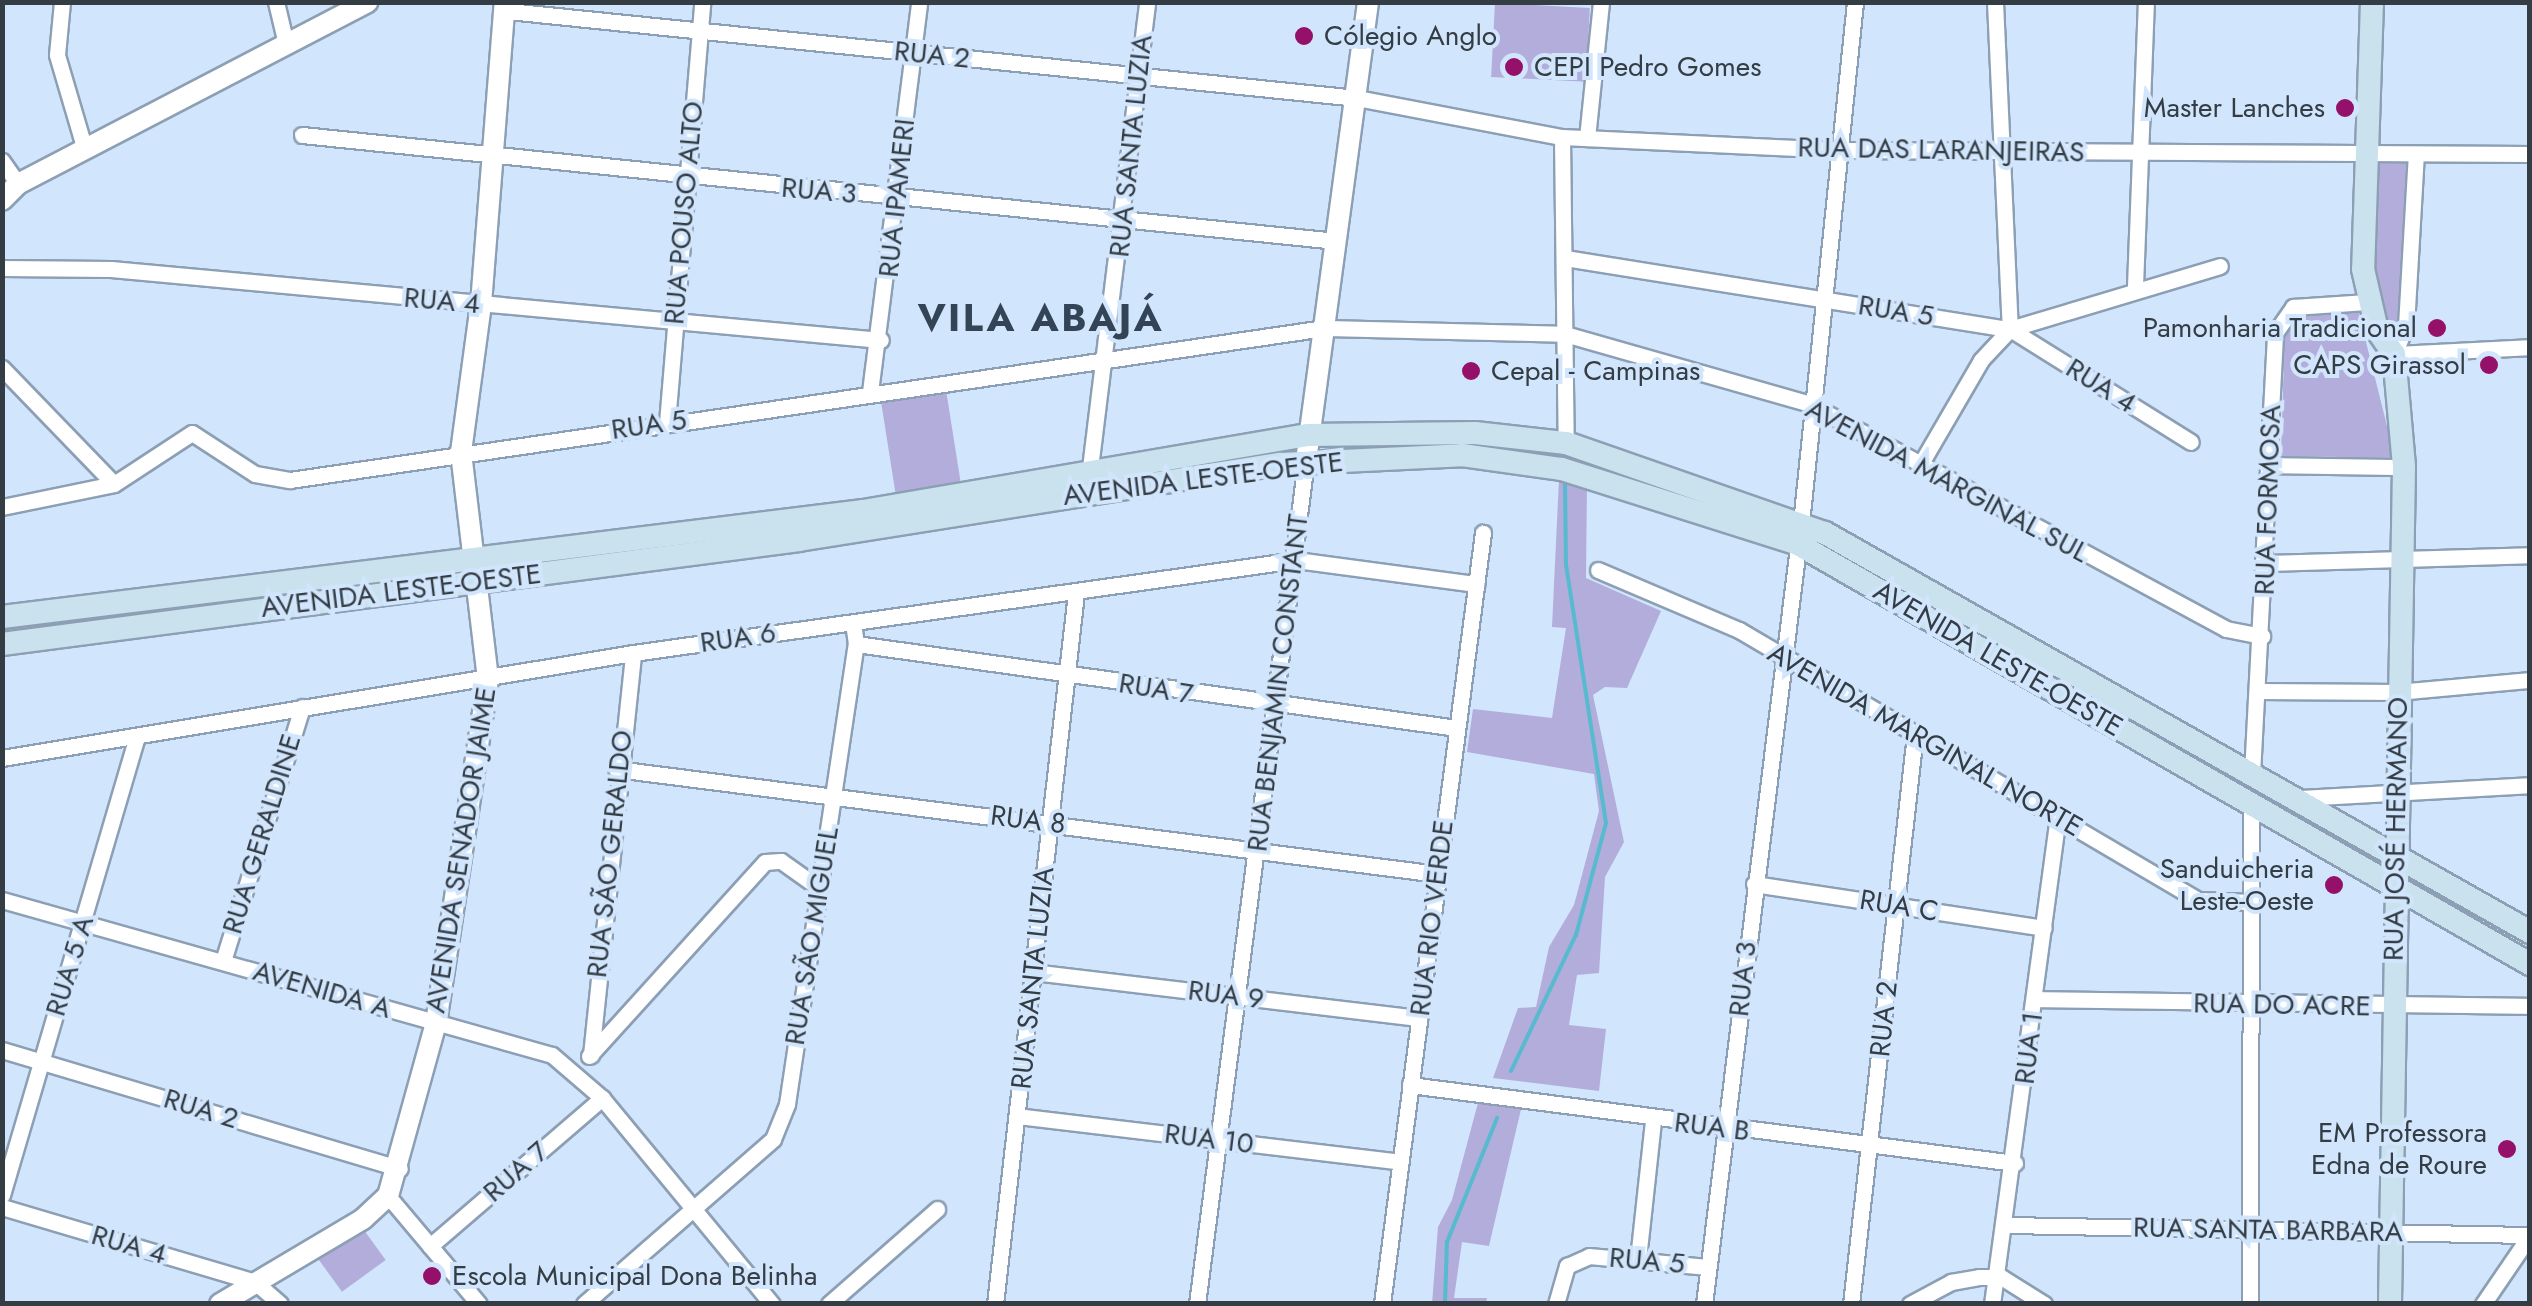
<!DOCTYPE html>
<html>
<head>
<meta charset="utf-8">
<style>
	body { margin:0 }
	#map { position:relative; width:2532px; height:1306px; overflow:hidden; background:#d1e5fc; font-family:Jost,sans-serif }
	div>[style] { position:absolute }
	.green>* { inset:0; background:#b2addb; transform-origin:0 0 }
	.stream>* { height:4px; margin:-2px; padding:0 2px; transform-origin:2px; border-radius:2px; background:#57bacf }
	.roads { filter:drop-shadow(2px 0 #8c9fb4) drop-shadow(-2px 0 #8c9fb4) drop-shadow(0 2px #8c9fb4) drop-shadow(0 -2px #8c9fb4) }
	.minor>* { height:15px; margin:-7.5px; padding:0 7.5px; transform-origin:7.5px; border-radius:7.5px; background:#fff }
	.tertiary>* { height:20px; margin:-10px; padding:0 10px; transform-origin:10px; border-radius:10px; background:#fff }
	.secondary>* { height:22px; margin:-11px; padding:0 11px; transform-origin:11px; border-radius:11px; background:#cae2ee }
	.dots>* { width:28px; height:28px; translate:-50% -50%; box-sizing:border-box; border:5px solid #d1e5fc; border-radius:50% }
	span { translate:-50% -50%; white-space:nowrap; text-align:center; line-height:1.15; -webkit-text-stroke:8px #d1e5fc; paint-order:stroke }
	.poi-label { font-size:28px; color:#343c44 }
	.left { translate:0 -50%; text-align:left }
	.right { translate:-100% -50%; text-align:right }
	.street-label { font-size:28px; color:#343c44 }
	.district-label { font-size:38px; color:#334456; font-weight:700; letter-spacing:2.5px }
	.frame { position:absolute; inset:0; border:5px solid #343c44; pointer-events:none }
</style>
</head>
<body>
<div id="map">
	<div class="green">
		<i style="left:1495px;top:3px;width:95px;height:74px;rotate:3deg"></i>
		<i style="clip-path:polygon(2412px 156px,2398px 343px,2386px 343px,2371px 246px,2375px 157px)"></i>
		<i style="clip-path:polygon(2358px 310px,2395px 458px,2281px 456px,2285px 324px,2296px 315px)"></i>
		<i style="left:946px;top:390px;width:94px;height:66px;rotate:81deg"></i>
		<i style="clip-path:polygon(1559px 479px,1587px 483px,1586px 578px,1661px 611px,1627px 688px,1605px 687px,1593px 695px,1624px 842px,1605px 877px,1599px 973px,1577px 975px,1569px 1025px,1606px 1029px,1599px 1091px,1493px 1078px,1518px 1008px,1536px 1007px,1549px 947px,1574px 905px,1599px 811px,1594px 774px,1467px 752px,1473px 709px,1552px 718px,1566px 628px,1552px 627px)"></i>
		<i style="clip-path:polygon(1479px 1099px,1522px 1105px,1489px 1246px,1462px 1242px,1454px 1298px,1487px 1298px,1486px 1303px,1432px 1304px,1438px 1227px,1452px 1200px)"></i>
		<i style="left:361px;top:1226px;width:42px;height:54px;rotate:54deg"></i>
	</div>
	<div class="stream">
		<i style="left:1511px;top:1071px;width:151px;rotate:-64.5deg"></i>
		<i style="left:1576px;top:935px;width:116px;rotate:-75deg"></i>
		<i style="left:1606px;top:823px;width:260px;rotate:-98.8deg"></i>
		<i style="left:1566px;top:566px;width:84px;rotate:-90.7deg"></i>
		<i style="left:1445px;top:1304px;width:62px;rotate:-88.2deg"></i>
		<i style="left:1447px;top:1242px;width:134px;rotate:-68deg"></i>
	</div>
	<div class="roads">
		<div class="minor">
			<i style="left:62px;top:2px;width:53px;rotate:95.4deg"></i>
			<i style="left:57px;top:55px;width:99px;rotate:73.6deg"></i>
			<i style="left:276px;top:2px;width:43px;rotate:76.6deg"></i>
			<i style="left:1995px;top:2px;width:327px;rotate:87.4deg"></i>
			<i style="left:508px;top:11px;width:853px;rotate:5.85deg"></i>
			<i style="left:1357px;top:98px;width:209px;rotate:10.8deg"></i>
			<i style="left:1562px;top:137px;width:277px;rotate:2.7deg"></i>
			<i style="left:1839px;top:150px;width:691px;rotate:0.33deg"></i>
			<i style="left:302px;top:135px;width:1040px;rotate:5.85deg"></i>
			<i style="left:1562px;top:137px;width:306px;rotate:89.3deg"></i>
			<i style="left:1587px;top:138px;width:137px;rotate:-84.1deg"></i>
			<i style="left:2px;top:161px;width:28px;rotate:55deg"></i>
			<i style="left:1565px;top:258px;width:451px;rotate:9.1deg"></i>
			<i style="left:2010px;top:329px;width:219px;rotate:-16.7deg"></i>
			<i style="left:2px;top:268px;width:109px;rotate:0.5deg"></i>
			<i style="left:111px;top:269px;width:773px;rotate:5.27deg"></i>
			<i style="left:2135px;top:286px;width:284px;rotate:-87.8deg"></i>
			<i style="left:2010px;top:329px;width:213px;rotate:32deg"></i>
			<i style="left:2394px;top:354px;width:30px;rotate:-67deg"></i>
			<i style="left:2406px;top:326px;width:172px;rotate:-86.7deg"></i>
			<i style="left:2394px;top:354px;width:136px;rotate:-2.9deg"></i>
			<i style="left:2px;top:368px;width:161px;rotate:46deg"></i>
			<i style="left:870px;top:392px;width:393px;rotate:-82.8deg"></i>
			<i style="left:667px;top:423px;width:422px;rotate:-85.2deg"></i>
			<i style="left:1920px;top:465px;width:121px;rotate:-59.8deg"></i>
			<i style="left:1981px;top:360px;width:42px;rotate:-46.9deg"></i>
			<i style="left:2270px;top:465px;width:134px;rotate:0.9deg"></i>
			<i style="left:1090px;top:468px;width:469px;rotate:-83deg"></i>
			<i style="left:2px;top:507px;width:114px;rotate:-11.6deg"></i>
			<i style="left:114px;top:484px;width:93px;rotate:-33.2deg"></i>
			<i style="left:192px;top:433px;width:75px;rotate:33.1deg"></i>
			<i style="left:255px;top:474px;width:36px;rotate:10deg"></i>
			<i style="left:290px;top:480px;width:1045px;rotate:-8.36deg"></i>
			<i style="left:1324px;top:328px;width:241px;rotate:1.4deg"></i>
			<i style="left:1565px;top:334px;width:255px;rotate:15.9deg"></i>
			<i style="left:1810px;top:404px;width:473px;rotate:28.4deg"></i>
			<i style="left:2226px;top:629px;width:37px;rotate:11deg"></i>
			<i style="left:2266px;top:563px;width:264px;rotate:-1.7deg"></i>
			<i style="left:1598px;top:570px;width:153px;rotate:23.1deg"></i>
			<i style="left:1739px;top:630px;width:533px;rotate:30.47deg"></i>
			<i style="left:2198px;top:900px;width:53px;rotate:2.2deg"></i>
			<i style="left:856px;top:644px;width:607px;rotate:7.96deg"></i>
			<i style="left:2259px;top:691px;width:138px;rotate:0.4deg"></i>
			<i style="left:2397px;top:692px;width:134px;rotate:-5.2deg"></i>
			<i style="left:2px;top:758px;width:640px;rotate:-9.45deg"></i>
			<i style="left:633px;top:653px;width:669px;rotate:-7.98deg"></i>
			<i style="left:1296px;top:560px;width:182px;rotate:7.6deg"></i>
			<i style="left:616px;top:769px;width:829px;rotate:7.28deg"></i>
			<i style="left:2252px;top:774px;width:442px;rotate:-87deg"></i>
			<i style="left:2275px;top:333px;width:32px;rotate:-55deg"></i>
			<i style="left:2293px;top:307px;width:74px;rotate:-3.9deg"></i>
			<i style="left:2299px;top:798px;width:231px;rotate:-3.2deg"></i>
			<i style="left:1754px;top:884px;width:293px;rotate:8.6deg"></i>
			<i style="left:2px;top:900px;width:571px;rotate:15.74deg"></i>
			<i style="left:552px;top:1055px;width:66px;rotate:40.7deg"></i>
			<i style="left:602px;top:1098px;width:267px;rotate:50.5deg"></i>
			<i style="left:223px;top:961px;width:266px;rotate:-72.7deg"></i>
			<i style="left:1033px;top:972px;width:389px;rotate:6.8deg"></i>
			<i style="left:2035px;top:999px;width:495px;rotate:0.8deg"></i>
			<i style="left:2px;top:1050px;width:415px;rotate:16.6deg"></i>
			<i style="left:591px;top:1055px;width:404px;rotate:-84deg"></i>
			<i style="left:589px;top:1056px;width:262px;rotate:-47.8deg"></i>
			<i style="left:765px;top:862px;width:16px;rotate:-4deg"></i>
			<i style="left:781px;top:861px;width:47px;rotate:35.4deg"></i>
			<i style="left:1410px;top:1085px;width:610px;rotate:7.35deg"></i>
			<i style="left:1017px;top:1116px;width:386px;rotate:6.8deg"></i>
			<i style="left:2px;top:1195px;width:477px;rotate:-73.6deg"></i>
			<i style="left:388px;top:1196px;width:141px;rotate:49.9deg"></i>
			<i style="left:2px;top:1207px;width:264px;rotate:16.5deg"></i>
			<i style="left:255px;top:1282px;width:33px;rotate:41deg"></i>
			<i style="left:2007px;top:1225px;width:523px;rotate:1.1deg"></i>
			<i style="left:430px;top:1246px;width:227px;rotate:-40.7deg"></i>
			<i style="left:1638px;top:1259px;width:140px;rotate:-83.8deg"></i>
			<i style="left:584px;top:1304px;width:251px;rotate:-41.1deg"></i>
			<i style="left:773px;top:1139px;width:38px;rotate:-68deg"></i>
			<i style="left:787px;top:1104px;width:465px;rotate:-81.5deg"></i>
			<i style="left:856px;top:644px;width:21px;rotate:-98deg"></i>
			<i style="left:829px;top:1304px;width:144px;rotate:-41.3deg"></i>
			<i style="left:995px;top:1304px;width:716px;rotate:-83.5deg"></i>
			<i style="left:1197px;top:1304px;width:850px;rotate:-82.63deg"></i>
			<i style="left:1382px;top:1304px;width:778px;rotate:-82.54deg"></i>
			<i style="left:1556px;top:1304px;width:40px;rotate:-74deg"></i>
			<i style="left:1567px;top:1266px;width:24px;rotate:-24deg"></i>
			<i style="left:1589px;top:1256px;width:119px;rotate:5.3deg"></i>
			<i style="left:1704px;top:1304px;width:787px;rotate:-82.92deg"></i>
			<i style="left:1801px;top:523px;width:524px;rotate:-84.08deg"></i>
			<i style="left:1851px;top:1304px;width:574px;rotate:-83.59deg"></i>
			<i style="left:1910px;top:1304px;width:47px;rotate:-28.2deg"></i>
			<i style="left:1951px;top:1282px;width:28px;rotate:-10deg"></i>
			<i style="left:1979px;top:1277px;width:22px"></i>
			<i style="left:2001px;top:1277px;width:51px;rotate:32.1deg"></i>
			<i style="left:1992px;top:1304px;width:490px;rotate:-82.3deg"></i>
			<i style="left:2250px;top:1304px;width:501px;rotate:-89.89deg"></i>
			<i style="left:2483px;top:1304px;width:83px;rotate:-55.7deg"></i>
		</div>
		<div class="tertiary">
			<i style="left:2px;top:200px;width:23px;rotate:-45deg"></i>
			<i style="left:18px;top:184px;width:394px;rotate:-27.5deg"></i>
			<i style="left:1306px;top:461px;width:463px;rotate:-82.3deg"></i>
			<i style="left:220px;top:1304px;width:166px;rotate:-30.7deg"></i>
			<i style="left:363px;top:1219px;width:34px;rotate:-43deg"></i>
			<i style="left:388px;top:1196px;width:180px;rotate:-74.5deg"></i>
			<i style="left:436px;top:1023px;width:348px;rotate:-81.4deg"></i>
			<i style="left:488px;top:679px;width:229px;rotate:-96.8deg"></i>
			<i style="left:461px;top:452px;width:149px;rotate:-82.3deg"></i>
			<i style="left:481px;top:304px;width:303px;rotate:-85.5deg"></i>
		</div>
		<div class="secondary">
			<i style="left:2372px;top:2px;width:267px;rotate:91.9deg"></i>
			<i style="left:2363px;top:269px;width:63px;rotate:77.1deg"></i>
			<i style="left:2377px;top:330px;width:29px;rotate:55deg"></i>
			<i style="left:2394px;top:354px;width:113px;rotate:84.9deg"></i>
			<i style="left:2404px;top:467px;width:837px;rotate:90.96deg"></i>
			<i style="left:2px;top:617px;width:868px;rotate:-7.02deg"></i>
			<i style="left:863px;top:511px;width:451px;rotate:-9.7deg"></i>
			<i style="left:1308px;top:435px;width:167px;rotate:-0.7deg"></i>
			<i style="left:1475px;top:433px;width:92px;rotate:6.3deg"></i>
			<i style="left:1566px;top:443px;width:274px;rotate:19.2deg"></i>
			<i style="left:1825px;top:533px;width:810px;rotate:29.51deg"></i>
			<i style="left:2px;top:644px;width:804px;rotate:-7.43deg"></i>
			<i style="left:799px;top:540px;width:488px;rotate:-9deg"></i>
			<i style="left:1281px;top:464px;width:181px;rotate:-2.8deg"></i>
			<i style="left:1462px;top:455px;width:101px;rotate:8deg"></i>
			<i style="left:1562px;top:469px;width:248px;rotate:17.6deg"></i>
			<i style="left:1798px;top:544px;width:844px;rotate:29.85deg"></i>
		</div>
	</div>
	<div class="dots">
		<i style="left:1304px;top:36px;background:#951068"></i>
		<i style="left:1514px;top:67px;background:#951068"></i>
		<i style="left:2345px;top:108px;background:#951068"></i>
		<i style="left:2437px;top:328px;background:#951068"></i>
		<i style="left:2489px;top:365px;background:#951068"></i>
		<i style="left:1471px;top:371px;background:#951068"></i>
		<i style="left:2334px;top:885px;background:#951068"></i>
		<i style="left:2507px;top:1149px;background:#951068"></i>
		<i style="left:432px;top:1276px;background:#951068"></i>
	</div>
	<div class="poi-label">
		<span class="left" style="left:1324px;top:36px">Cólegio Anglo</span>
		<span class="left" style="left:1534px;top:67px">CEPI Pedro Gomes</span>
		<span class="right" style="left:2325px;top:108px">Master Lanches</span>
		<span class="right" style="left:2417px;top:328px">Pamonharia Tradicional</span>
		<span class="right" style="left:2466px;top:365px">CAPS Girassol</span>
		<span class="left" style="left:1491px;top:371px">Cepal - Campinas</span>
		<span class="right" style="left:2314px;top:885px">Sanduicheria<br>Leste-Oeste</span>
		<span class="right" style="left:2487px;top:1149px">EM Professora<br>Edna de Roure</span>
		<span class="left" style="left:452px;top:1276px">Escola Municipal Dona Belinha</span>
	</div>
	<div class="street-label">
		<span style="left:932px;top:55px;rotate:6deg">RUA 2</span>
		<span style="left:1131px;top:146px;rotate:-84deg">RUA SANTA LUZIA</span>
		<span style="left:1941px;top:150px;rotate:1deg">RUA DAS LARANJEIRAS</span>
		<span style="left:819px;top:191px;rotate:5deg">RUA 3</span>
		<span style="left:897px;top:198px;rotate:-84deg">RUA IPAMERI</span>
		<span style="left:684px;top:213px;rotate:-85deg">RUA POUSO ALTO</span>
		<span style="left:442px;top:301px;rotate:5deg">RUA 4</span>
		<span style="left:1896px;top:311px;rotate:9deg">RUA 5</span>
		<span style="left:2101px;top:386px;rotate:32deg">RUA 4</span>
		<span style="left:649px;top:425px;rotate:-8deg">RUA 5</span>
		<span style="left:1203px;top:479px;rotate:-7deg">AVENIDA LESTE-OESTE</span>
		<span style="left:1947px;top:481px;rotate:28deg">AVENIDA MARGINAL SUL</span>
		<span style="left:2268px;top:500px;rotate:-88deg">RUA FORMOSA</span>
		<span style="left:401px;top:591px;rotate:-7deg">AVENIDA LESTE-OESTE</span>
		<span style="left:738px;top:638px;rotate:-8deg">RUA 6</span>
		<span style="left:1998px;top:659px;rotate:30deg">AVENIDA LESTE-OESTE</span>
		<span style="left:1278px;top:683px;rotate:-83deg">RUA BENJAMIN CONSTANT</span>
		<span style="left:1156px;top:689px;rotate:9deg">RUA 7</span>
		<span style="left:1925px;top:740px;rotate:30deg">AVENIDA MARGINAL NORTE</span>
		<span style="left:1028px;top:820px;rotate:7deg">RUA 8</span>
		<span style="left:2396px;top:829px;rotate:-89deg">RUA JOSÉ HERMANO</span>
		<span style="left:262px;top:834px;rotate:-73deg">RUA GERALDINE</span>
		<span style="left:461px;top:850px;rotate:-81deg">AVENIDA SENADOR JAIME</span>
		<span style="left:610px;top:854px;rotate:-84deg">RUA SÃO GERALDO</span>
		<span style="left:1899px;top:906px;rotate:9deg">RUA C</span>
		<span style="left:1432px;top:918px;rotate:-83deg">RUA RIO VERDE</span>
		<span style="left:812px;top:936px;rotate:-81deg">RUA SÃO MIGUEL</span>
		<span style="left:70px;top:966px;rotate:-73deg">RUA 5 A</span>
		<span style="left:1033px;top:978px;rotate:-84deg">RUA SANTA LUZIA</span>
		<span style="left:1743px;top:979px;rotate:-84deg">RUA 3</span>
		<span style="left:322px;top:990px;rotate:16deg">AVENIDA A</span>
		<span style="left:1226px;top:995px;rotate:7deg">RUA 9</span>
		<span style="left:2282px;top:1005px;rotate:1deg">RUA DO ACRE</span>
		<span style="left:1884px;top:1019px;rotate:-84deg">RUA 2</span>
		<span style="left:2029px;top:1048px;rotate:-83deg">RUA 1</span>
		<span style="left:201px;top:1109px;rotate:17deg">RUA 2</span>
		<span style="left:1712px;top:1127px;rotate:7deg">RUA B</span>
		<span style="left:1209px;top:1139px;rotate:7deg">RUA 10</span>
		<span style="left:516px;top:1172px;rotate:-41deg">RUA 7</span>
		<span style="left:2268px;top:1230px;rotate:1deg">RUA SANTA BARBARA</span>
		<span style="left:129px;top:1245px;rotate:16deg">RUA 4</span>
		<span style="left:1647px;top:1261px;rotate:5deg">RUA 5</span>
	</div>
	<div class="district-label">
		<span style="left:1041px;top:318px">VILA ABAJÁ</span>
	</div>
	<div class="frame"></div>
</div>
</body>
</html>
